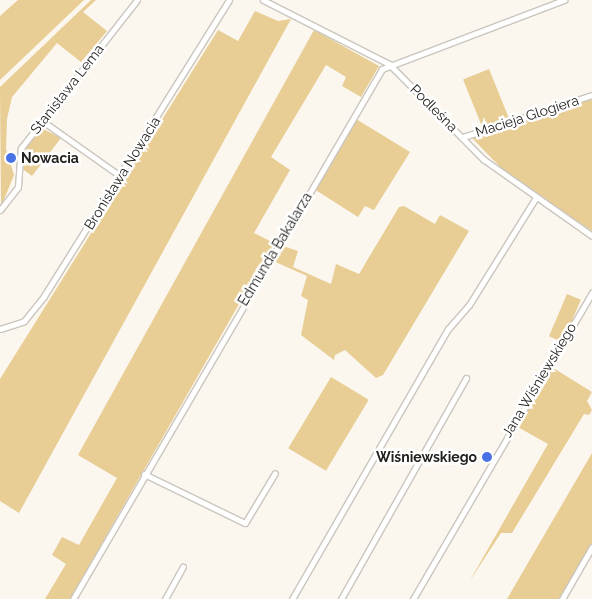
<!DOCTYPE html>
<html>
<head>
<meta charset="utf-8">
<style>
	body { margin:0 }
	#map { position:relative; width:592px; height:599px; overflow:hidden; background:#fbf7ee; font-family:Raleway,sans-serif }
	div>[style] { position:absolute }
	.green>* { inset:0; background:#e8cd94; transform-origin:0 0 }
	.roads { filter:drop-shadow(1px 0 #cac6be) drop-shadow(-1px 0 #cac6be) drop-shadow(0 1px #cac6be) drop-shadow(0 -1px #cac6be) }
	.minor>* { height:5px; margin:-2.5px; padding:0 2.5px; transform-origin:2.5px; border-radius:2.5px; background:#fff }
	.dots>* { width:14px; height:14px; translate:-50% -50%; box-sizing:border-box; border:2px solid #fff; border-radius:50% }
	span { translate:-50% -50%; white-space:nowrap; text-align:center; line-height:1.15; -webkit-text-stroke:5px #fff; paint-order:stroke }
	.street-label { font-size:14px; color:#23211e }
	.poi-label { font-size:14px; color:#23211e; font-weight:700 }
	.left { translate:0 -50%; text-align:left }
	.right { translate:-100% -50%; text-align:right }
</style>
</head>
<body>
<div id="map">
	<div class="green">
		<i style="clip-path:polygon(18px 0,84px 0,0 80px,0 16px)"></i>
		<i style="clip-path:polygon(91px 0,96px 0,83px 12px,107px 31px,81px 62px,57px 43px,12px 97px,7px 119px,6px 149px,14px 175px,1px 207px,0 87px)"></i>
		<i style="clip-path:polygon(255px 11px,278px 21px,291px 19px,19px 513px,0 501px,0 379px,218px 30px,238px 41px)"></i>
		<i style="clip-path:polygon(314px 30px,379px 66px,361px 97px,342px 86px,346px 77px,326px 65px,271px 157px,290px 170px,254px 233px,274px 243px,70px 599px,45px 599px,66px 564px,52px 555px,62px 537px,79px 545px,117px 478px,78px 455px)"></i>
		<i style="left:489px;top:69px;width:54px;height:28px;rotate:68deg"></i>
		<i style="clip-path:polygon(592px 98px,592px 231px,506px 173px,472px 138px)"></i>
		<i style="clip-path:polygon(356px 119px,410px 152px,374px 210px,365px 206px,358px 217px,314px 189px)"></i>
		<i style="clip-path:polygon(41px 128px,61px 138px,32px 176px,24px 170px,24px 148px)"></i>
		<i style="clip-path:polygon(404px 206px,435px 224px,440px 215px,469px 231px,383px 375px,376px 378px,345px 350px,335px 355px,334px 360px,301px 335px,308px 300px,301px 296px,307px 276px,271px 260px,280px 245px,298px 251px,293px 267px,331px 284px,336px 264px,359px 274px,399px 207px)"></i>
		<i style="left:567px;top:294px;width:15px;height:46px;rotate:23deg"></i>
		<i style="clip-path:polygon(550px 366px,592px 392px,587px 401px,592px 410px,589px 415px,584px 414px,512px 533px,501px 533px,469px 582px,548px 444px,516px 426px)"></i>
		<i style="left:331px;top:377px;width:44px;height:83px;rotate:31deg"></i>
		<i style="clip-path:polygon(592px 453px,592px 543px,569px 583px,560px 599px,507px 599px)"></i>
	</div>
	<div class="roads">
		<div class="minor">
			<i style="left:263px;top:0;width:141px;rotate:26.9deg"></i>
			<i style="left:389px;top:64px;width:134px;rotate:45.3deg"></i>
			<i style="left:483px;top:159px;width:133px;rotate:35.2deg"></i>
			<i style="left:41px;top:120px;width:97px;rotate:35.3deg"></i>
			<i style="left:463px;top:137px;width:136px;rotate:-18deg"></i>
			<i style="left:0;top:210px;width:29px;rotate:-52deg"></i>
			<i style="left:18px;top:187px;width:39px;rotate:-86deg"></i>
			<i style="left:21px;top:148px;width:188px;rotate:-51.9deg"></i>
			<i style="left:0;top:329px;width:25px;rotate:-18deg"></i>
			<i style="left:24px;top:321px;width:32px;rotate:-51deg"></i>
			<i style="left:44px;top:296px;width:349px;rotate:-58deg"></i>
			<i style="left:144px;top:474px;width:112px;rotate:25.9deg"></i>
			<i style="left:245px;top:523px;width:58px;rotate:-59deg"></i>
			<i style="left:73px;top:599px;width:613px;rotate:-59.76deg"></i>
			<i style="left:382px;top:69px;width:195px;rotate:-20.8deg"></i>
			<i style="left:165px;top:599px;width:37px;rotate:-61deg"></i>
			<i style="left:292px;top:599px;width:312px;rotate:-60deg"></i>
			<i style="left:448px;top:329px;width:32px;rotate:-49deg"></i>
			<i style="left:469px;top:305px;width:125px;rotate:-58.1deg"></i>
			<i style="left:341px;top:599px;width:254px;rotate:-60.5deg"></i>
			<i style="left:413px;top:599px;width:355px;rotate:-59.7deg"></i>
			<i style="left:562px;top:599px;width:60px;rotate:-60deg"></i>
		</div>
	</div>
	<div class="dots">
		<i style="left:11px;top:158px;background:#4872e5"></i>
		<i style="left:487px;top:457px;background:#4872e5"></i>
	</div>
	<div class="street-label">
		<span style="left:67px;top:89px;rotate:-52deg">Stanisława Lema</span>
		<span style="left:434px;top:108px;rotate:45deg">Podleśna</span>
		<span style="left:527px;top:116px;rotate:-18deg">Macieja Glogiera</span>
		<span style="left:122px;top:173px;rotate:-58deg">Bronisława Nowacia</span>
		<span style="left:275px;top:249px;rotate:-59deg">Edmunda Bakalarza</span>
		<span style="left:539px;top:380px;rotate:-59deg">Jana Wiśniewskiego</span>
	</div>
	<div class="poi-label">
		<span class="left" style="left:21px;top:158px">Nowacia</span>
		<span class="right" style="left:477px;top:457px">Wiśniewskiego</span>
	</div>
</div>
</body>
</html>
